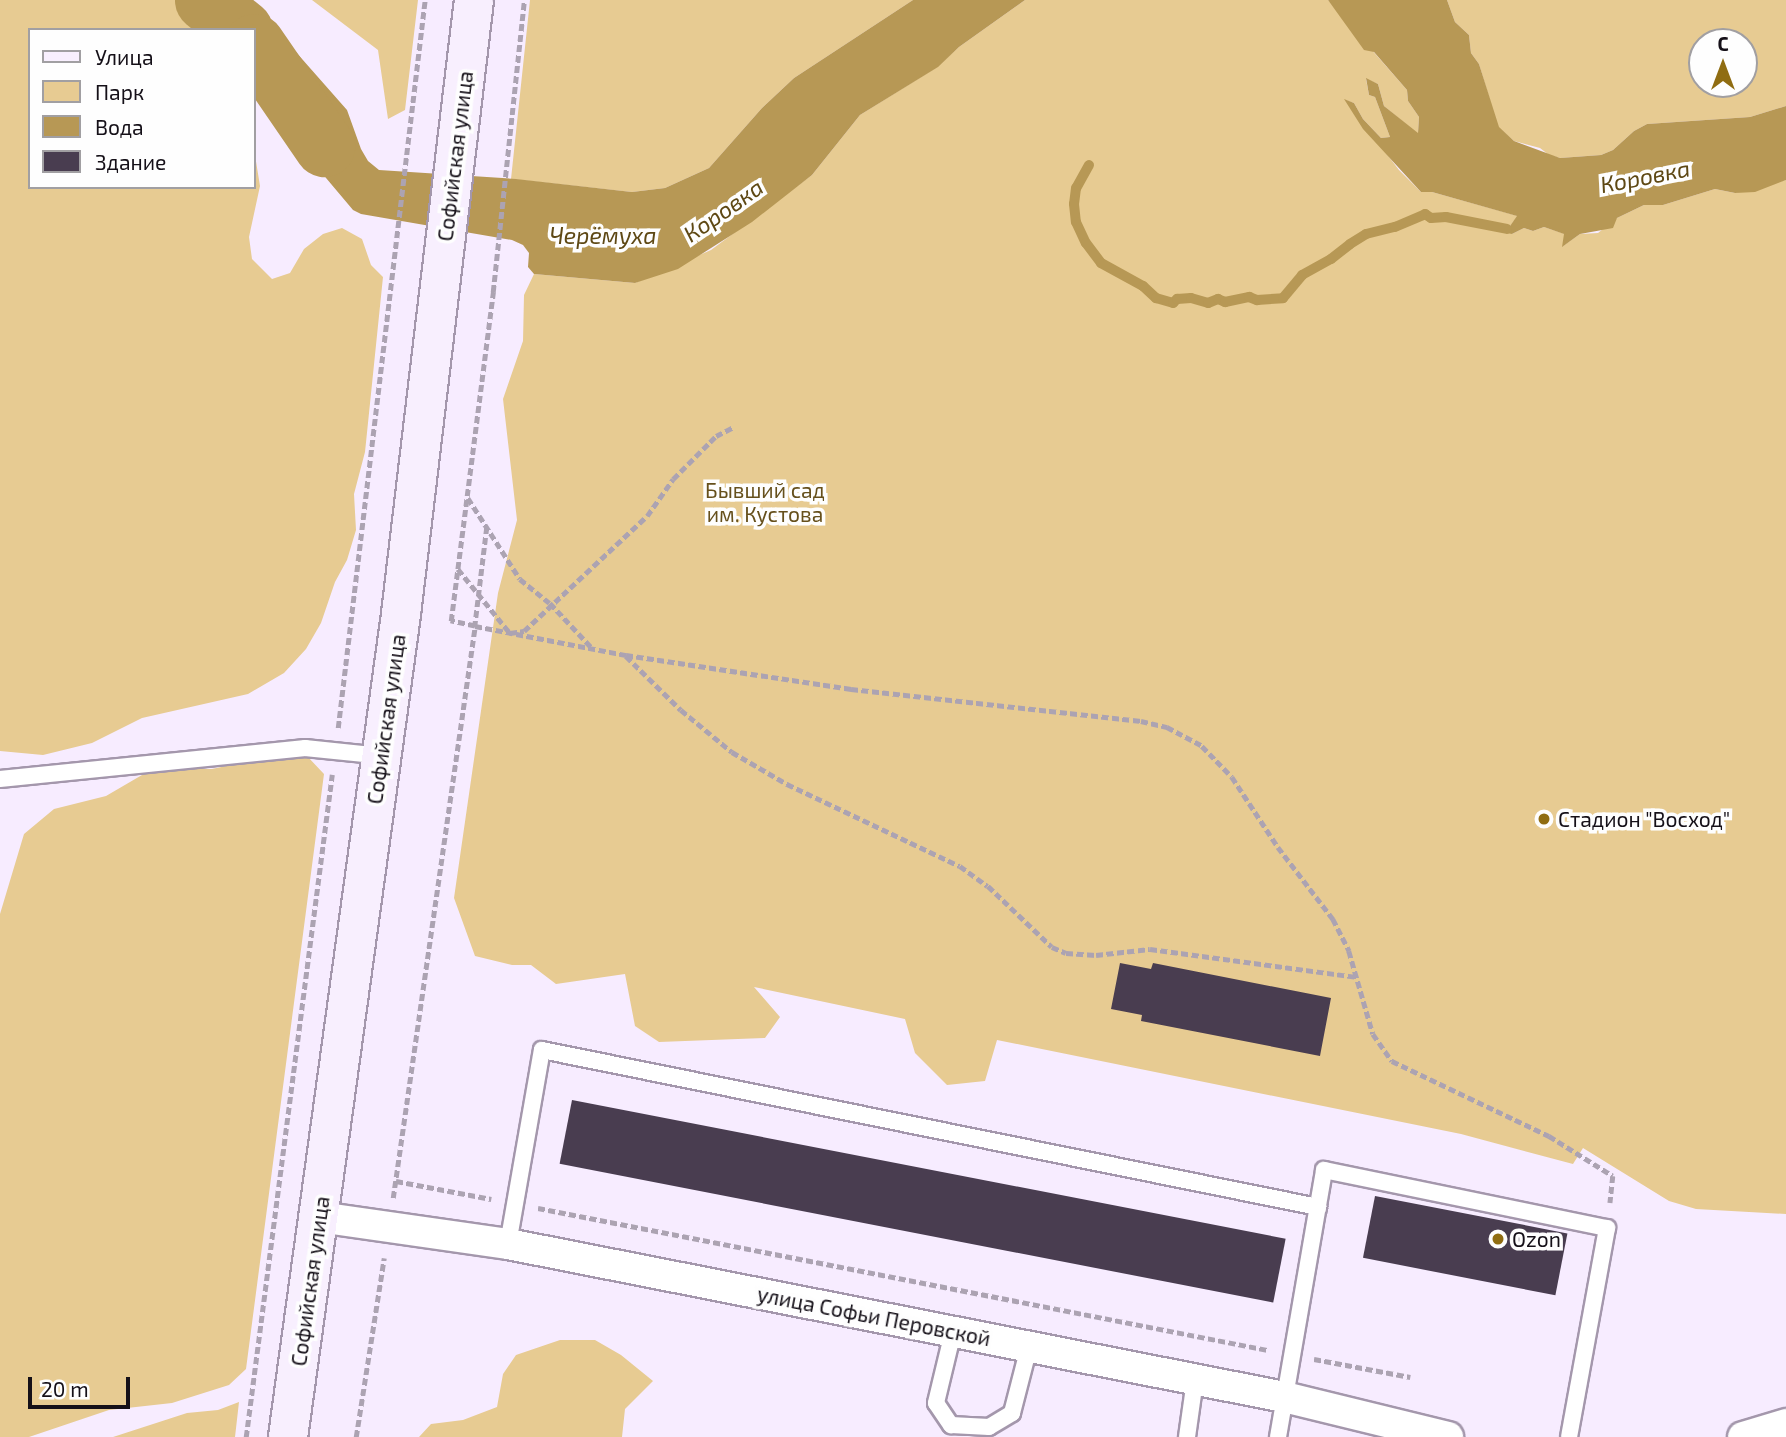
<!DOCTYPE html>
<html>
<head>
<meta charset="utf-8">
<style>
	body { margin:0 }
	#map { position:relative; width:1786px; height:1437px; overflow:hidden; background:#f7ecff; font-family:"Exo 2",sans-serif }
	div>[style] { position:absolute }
	.green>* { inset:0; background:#e7cb92 }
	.water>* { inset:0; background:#b79855 }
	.stream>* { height:10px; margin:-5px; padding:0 5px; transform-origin:5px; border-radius:5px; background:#b79855 }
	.river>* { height:61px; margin:-30.5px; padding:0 30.5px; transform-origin:30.5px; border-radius:30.5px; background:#b79855 }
	.building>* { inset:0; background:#493d50; transform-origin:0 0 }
	.path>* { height:4.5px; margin-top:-2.25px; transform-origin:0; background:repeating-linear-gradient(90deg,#aca3b2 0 7px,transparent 0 10.5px) }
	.roads { filter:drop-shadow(2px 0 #a497ac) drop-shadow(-2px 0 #a497ac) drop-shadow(0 2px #a497ac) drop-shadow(0 -2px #a497ac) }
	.service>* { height:16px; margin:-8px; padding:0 8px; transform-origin:8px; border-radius:8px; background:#fff }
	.minor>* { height:30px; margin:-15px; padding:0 15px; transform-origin:15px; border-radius:15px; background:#fff }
	.secondary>* { height:38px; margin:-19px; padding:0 19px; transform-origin:19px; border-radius:19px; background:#f8effe }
	.dots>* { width:19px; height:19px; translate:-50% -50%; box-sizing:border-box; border:4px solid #fefefe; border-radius:50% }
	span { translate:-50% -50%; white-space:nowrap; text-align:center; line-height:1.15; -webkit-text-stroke:7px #fefefe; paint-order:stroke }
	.street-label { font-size:21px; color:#151018 }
	.park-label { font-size:21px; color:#66501c }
	.poi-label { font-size:21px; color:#151018 }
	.left { translate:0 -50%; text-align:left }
	.water-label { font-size:23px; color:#5e4814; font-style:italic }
	.legend { position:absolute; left:28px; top:28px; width:228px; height:161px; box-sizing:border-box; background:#fefefe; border:2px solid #a19fa2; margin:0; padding:9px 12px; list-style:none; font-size:21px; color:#151018 }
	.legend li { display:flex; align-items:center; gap:14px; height:35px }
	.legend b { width:35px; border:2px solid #a19fa2 }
	.north { position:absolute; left:1688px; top:28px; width:70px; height:70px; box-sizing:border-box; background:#fefefe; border:2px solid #a19fa2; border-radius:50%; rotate:0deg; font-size:19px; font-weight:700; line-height:28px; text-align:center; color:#151018 }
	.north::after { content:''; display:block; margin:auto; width:24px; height:32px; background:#906d12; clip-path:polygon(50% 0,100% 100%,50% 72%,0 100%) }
	.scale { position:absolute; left:28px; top:1377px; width:102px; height:32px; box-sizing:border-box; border:4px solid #151018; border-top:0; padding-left:9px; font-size:21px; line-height:24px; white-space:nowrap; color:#151018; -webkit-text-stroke:5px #fefefe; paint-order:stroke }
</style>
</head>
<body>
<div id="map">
	<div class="green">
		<i style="clip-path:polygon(0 0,176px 0,209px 22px,215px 30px,30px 30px,30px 187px,254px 187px,254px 149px,260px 186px,249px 237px,252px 259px,272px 279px,290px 273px,304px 249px,323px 234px,342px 228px,362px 239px,371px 265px,383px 277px,365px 452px,354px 494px,356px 530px,347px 560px,335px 582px,321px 623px,306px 649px,284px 673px,248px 694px,142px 718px,92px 743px,43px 755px,0 751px)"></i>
		<i style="clip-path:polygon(312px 0,418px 0,405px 110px,388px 119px,378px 50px)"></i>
		<i style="clip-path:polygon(530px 0,913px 0,794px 78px,762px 108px,709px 168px,665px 188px,632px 192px,511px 179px)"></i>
		<i style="clip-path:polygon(1025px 0,1328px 0,1407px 90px,1408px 101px,1419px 117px,1418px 134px,1384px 106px,1378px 84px,1366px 79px,1369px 95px,1375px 97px,1390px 137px,1381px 138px,1363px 119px,1354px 103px,1345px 100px,1399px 170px,1421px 192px,1432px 192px,1518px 216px,1510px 226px,1512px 234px,1524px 228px,1533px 231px,1544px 227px,1565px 234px,1563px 246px,1580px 234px,1598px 233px,1617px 218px,1644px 205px,1663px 205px,1715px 189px,1735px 193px,1786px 180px,1786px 1214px,1696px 1209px,1669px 1201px,1583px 1148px,1573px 1164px,1461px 1134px,997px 1040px,985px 1081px,947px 1085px,915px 1053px,905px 1019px,754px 987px,780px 1017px,765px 1038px,659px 1042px,635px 1026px,625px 974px,556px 984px,531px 965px,512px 965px,475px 956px,454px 898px,498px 593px,517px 520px,503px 399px,523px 341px,524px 295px,534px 274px,635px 283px,711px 250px,812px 175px,860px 115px,937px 67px,959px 47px)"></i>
		<i style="clip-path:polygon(evenodd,1447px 0,1786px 0,1786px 106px,1750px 117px,1647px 124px,1634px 131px,1613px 150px,1601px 155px,1560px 158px,1549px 155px,1540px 148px,1514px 141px,1498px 127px,1479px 64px,1471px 53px,1469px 35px,1455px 22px,1447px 0,1702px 42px,1744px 42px,1744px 84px,1702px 84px,1702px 42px)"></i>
		<i style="clip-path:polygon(273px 756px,307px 756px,324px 774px,246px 1369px,229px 1385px,172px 1403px,109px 1410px,29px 1437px,0 1437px,0 914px,24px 834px,54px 809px,106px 796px,154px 768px,212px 769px)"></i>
		<i style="clip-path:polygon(560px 1340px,595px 1340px,621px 1355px,653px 1381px,625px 1409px,622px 1437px,419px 1437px,431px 1424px,463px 1420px,497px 1407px,503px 1374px,516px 1355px)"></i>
		<i style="clip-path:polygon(239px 1402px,235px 1437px,113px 1437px,187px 1413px,218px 1410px)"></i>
	</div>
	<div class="water">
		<i style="clip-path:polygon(913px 0,1025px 0,959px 47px,938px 67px,860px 115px,812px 175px,752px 222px,678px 269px,635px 283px,534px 274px,528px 267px,529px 253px,523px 245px,512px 240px,361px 214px,353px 210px,262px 102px,295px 51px,347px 110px,361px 149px,368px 161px,379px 170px,516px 179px,632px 192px,665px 188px,709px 168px,762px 108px,794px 78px)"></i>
		<i style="clip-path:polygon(1328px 0,1447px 0,1455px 22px,1469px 35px,1471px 53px,1479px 64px,1499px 127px,1514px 141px,1560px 158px,1601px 155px,1613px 150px,1634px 131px,1647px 124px,1750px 117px,1786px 106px,1786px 180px,1755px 192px,1735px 193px,1715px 189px,1663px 205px,1644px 205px,1617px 218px,1613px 228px,1580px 234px,1562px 247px,1564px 234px,1544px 227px,1533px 231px,1524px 228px,1512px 234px,1497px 231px,1493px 228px,1510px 226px,1517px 216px,1432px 192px,1421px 192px,1363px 129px,1344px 99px,1354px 103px,1363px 119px,1381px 138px,1390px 137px,1375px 97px,1369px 95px,1366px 78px,1378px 84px,1384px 106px,1418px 133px,1419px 117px,1408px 101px,1407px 90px,1374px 52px,1364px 50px)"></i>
	</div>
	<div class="stream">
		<i style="left:1089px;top:165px;width:26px;rotate:119deg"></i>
		<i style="left:1076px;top:188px;width:16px;rotate:97deg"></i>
		<i style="left:1074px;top:204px;width:18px;rotate:84deg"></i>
		<i style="left:1076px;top:222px;width:23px;rotate:65deg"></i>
		<i style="left:1086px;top:243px;width:25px;rotate:53deg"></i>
		<i style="left:1101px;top:263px;width:48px;rotate:28.7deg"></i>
		<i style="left:1143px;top:286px;width:18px;rotate:43deg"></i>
		<i style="left:1156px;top:298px;width:18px;rotate:16deg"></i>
		<i style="left:1173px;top:303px;width:6px;rotate:-45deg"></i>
		<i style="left:1177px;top:299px;width:14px;rotate:-4deg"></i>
		<i style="left:1191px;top:298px;width:18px;rotate:16deg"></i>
		<i style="left:1208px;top:303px;width:11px;rotate:-22deg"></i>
		<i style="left:1218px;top:299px;width:8px;rotate:23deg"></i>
		<i style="left:1225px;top:302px;width:25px;rotate:-12deg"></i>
		<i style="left:1249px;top:297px;width:9px;rotate:21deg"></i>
		<i style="left:1257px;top:300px;width:26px;rotate:-4deg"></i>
		<i style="left:1283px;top:298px;width:30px;rotate:-50deg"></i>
		<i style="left:1302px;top:275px;width:33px;rotate:-29deg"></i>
		<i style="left:1331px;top:259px;width:24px;rotate:-38deg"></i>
		<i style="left:1350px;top:244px;width:19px;rotate:-32deg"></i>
		<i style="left:1366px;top:234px;width:30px;rotate:-14deg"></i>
		<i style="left:1395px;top:227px;width:33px;rotate:-23deg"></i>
		<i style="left:1425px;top:214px;width:7px;rotate:34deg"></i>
		<i style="left:1431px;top:218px;width:15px;rotate:-4deg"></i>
		<i style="left:1446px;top:217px;width:62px;rotate:11.1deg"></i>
	</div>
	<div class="river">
		<i style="left:205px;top:0;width:48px;rotate:39deg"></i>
		<i style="left:254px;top:44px;width:124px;rotate:55.5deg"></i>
	</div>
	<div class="building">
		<i style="clip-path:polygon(1120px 963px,1151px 969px,1153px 963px,1331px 998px,1320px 1056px,1141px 1021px,1142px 1015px,1111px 1009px)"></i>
		<i style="left:572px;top:1100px;width:727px;height:65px;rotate:11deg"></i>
		<i style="left:1375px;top:1196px;width:196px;height:63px;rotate:11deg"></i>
	</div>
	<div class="path">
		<i style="left:468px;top:498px;width:96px;rotate:57.3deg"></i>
		<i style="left:520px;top:579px;width:38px;rotate:39deg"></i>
		<i style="left:550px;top:603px;width:63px;rotate:46.9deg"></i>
		<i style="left:487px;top:527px;width:100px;rotate:96.9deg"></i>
		<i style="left:475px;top:626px;width:154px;rotate:10.9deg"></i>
		<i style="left:626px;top:655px;width:228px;rotate:8.6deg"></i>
		<i style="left:851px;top:689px;width:292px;rotate:6.3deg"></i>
		<i style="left:1141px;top:721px;width:27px;rotate:13deg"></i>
		<i style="left:1167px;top:727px;width:40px;rotate:28deg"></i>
		<i style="left:1202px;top:746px;width:43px;rotate:45.9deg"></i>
		<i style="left:1232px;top:777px;width:84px;rotate:56.7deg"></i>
		<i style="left:1278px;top:847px;width:91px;rotate:52.6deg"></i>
		<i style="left:1333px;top:919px;width:36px;rotate:63deg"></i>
		<i style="left:1349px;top:951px;width:86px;rotate:73.9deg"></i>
		<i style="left:1373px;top:1034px;width:33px;rotate:55deg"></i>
		<i style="left:1392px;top:1061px;width:174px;rotate:25.5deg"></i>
		<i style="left:1549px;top:1136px;width:75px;rotate:32deg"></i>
		<i style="left:1613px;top:1176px;width:27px;rotate:96deg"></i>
		<i style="left:458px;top:569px;width:82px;rotate:50.9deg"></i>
		<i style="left:510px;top:633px;width:14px;rotate:-8deg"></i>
		<i style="left:524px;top:631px;width:168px;rotate:-43.1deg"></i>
		<i style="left:647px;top:516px;width:45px;rotate:-54.9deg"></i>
		<i style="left:673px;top:479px;width:61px;rotate:-45deg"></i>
		<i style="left:716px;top:436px;width:18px;rotate:-27deg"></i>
		<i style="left:626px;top:656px;width:77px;rotate:44.5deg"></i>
		<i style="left:681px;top:710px;width:66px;rotate:39.5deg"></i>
		<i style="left:732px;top:752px;width:64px;rotate:30.2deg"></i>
		<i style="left:787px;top:784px;width:191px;rotate:25.4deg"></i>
		<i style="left:960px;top:866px;width:34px;rotate:36deg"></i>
		<i style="left:988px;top:886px;width:88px;rotate:43.6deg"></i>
		<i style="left:1052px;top:947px;width:15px;rotate:23deg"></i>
		<i style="left:1066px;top:953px;width:30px;rotate:4deg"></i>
		<i style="left:1096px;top:955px;width:54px;rotate:-6.3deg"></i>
		<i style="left:1150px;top:949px;width:208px;rotate:7.7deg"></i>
		<i style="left:338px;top:728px;width:733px;rotate:-83.19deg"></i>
		<i style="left:396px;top:1181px;width:97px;rotate:10.7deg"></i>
		<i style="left:393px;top:1198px;width:578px;rotate:-81.84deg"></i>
		<i style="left:475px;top:626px;width:25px;rotate:-168deg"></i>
		<i style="left:451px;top:621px;width:332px;rotate:-82.7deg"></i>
		<i style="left:493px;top:292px;width:294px;rotate:-83.9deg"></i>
		<i style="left:538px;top:1208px;width:744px;rotate:11.01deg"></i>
		<i style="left:1314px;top:1359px;width:98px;rotate:10.6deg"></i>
		<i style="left:246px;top:1437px;width:668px;rotate:-82.6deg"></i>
		<i style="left:356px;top:1437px;width:181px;rotate:-81.1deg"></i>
	</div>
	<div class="roads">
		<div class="service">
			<i style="left:0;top:779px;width:307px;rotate:-5.8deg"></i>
			<i style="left:305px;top:748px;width:77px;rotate:5.9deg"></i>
			<i style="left:508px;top:1244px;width:197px;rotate:-80.1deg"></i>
			<i style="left:542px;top:1050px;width:792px;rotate:11.44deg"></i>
			<i style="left:953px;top:1332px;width:73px;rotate:103.5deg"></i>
			<i style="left:936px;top:1403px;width:27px;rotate:56deg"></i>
			<i style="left:951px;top:1425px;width:38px;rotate:3deg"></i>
			<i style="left:989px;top:1427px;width:27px;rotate:-31deg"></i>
			<i style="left:1012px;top:1413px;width:68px;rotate:-75.6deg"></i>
			<i style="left:1187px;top:1437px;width:58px;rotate:-82deg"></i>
			<i style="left:1278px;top:1437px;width:271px;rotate:-80.2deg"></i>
			<i style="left:1324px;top:1170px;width:289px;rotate:11.6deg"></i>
			<i style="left:1607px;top:1228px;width:212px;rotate:100.3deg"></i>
		</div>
		<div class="minor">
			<i style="left:319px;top:1217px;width:191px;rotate:8.1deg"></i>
			<i style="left:508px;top:1244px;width:791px;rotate:11.15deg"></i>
			<i style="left:1284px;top:1397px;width:169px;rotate:13.7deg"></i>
			<i style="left:1743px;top:1437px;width:45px;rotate:-16.8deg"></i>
		</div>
		<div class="secondary">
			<i style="left:288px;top:1437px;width:831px;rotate:-82.18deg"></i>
			<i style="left:401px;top:614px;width:618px;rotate:-83.22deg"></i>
		</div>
	</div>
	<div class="dots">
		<i style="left:1544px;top:819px;background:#906d12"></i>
		<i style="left:1498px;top:1239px;background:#906d12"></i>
	</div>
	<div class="street-label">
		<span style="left:455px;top:156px;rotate:-83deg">Софийская улица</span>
		<span style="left:386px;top:719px;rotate:-82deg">Софийская улица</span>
		<span style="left:310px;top:1281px;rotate:-82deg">Софийская улица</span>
		<span style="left:874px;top:1316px;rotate:11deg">улица Софьи Перовской</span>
	</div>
	<div class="park-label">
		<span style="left:765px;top:502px">Бывший сад<br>им. Кустова</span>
	</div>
	<div class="poi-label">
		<span class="left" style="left:1558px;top:819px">Стадион "Восход"</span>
		<span class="left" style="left:1512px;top:1239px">Ozon</span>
	</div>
	<div class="water-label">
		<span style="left:1645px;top:176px;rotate:-11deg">Коровка</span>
		<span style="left:723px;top:210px;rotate:-35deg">Коровка</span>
		<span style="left:603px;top:235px">Черёмуха</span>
	</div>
	<ul class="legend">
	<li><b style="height:9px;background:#f8effe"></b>Улица</li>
	<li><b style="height:19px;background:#e7cb92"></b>Парк</li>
	<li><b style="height:19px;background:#b79855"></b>Вода</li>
	<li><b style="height:19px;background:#493d50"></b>Здание</li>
	</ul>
	<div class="north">С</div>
	<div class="scale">20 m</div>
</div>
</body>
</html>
